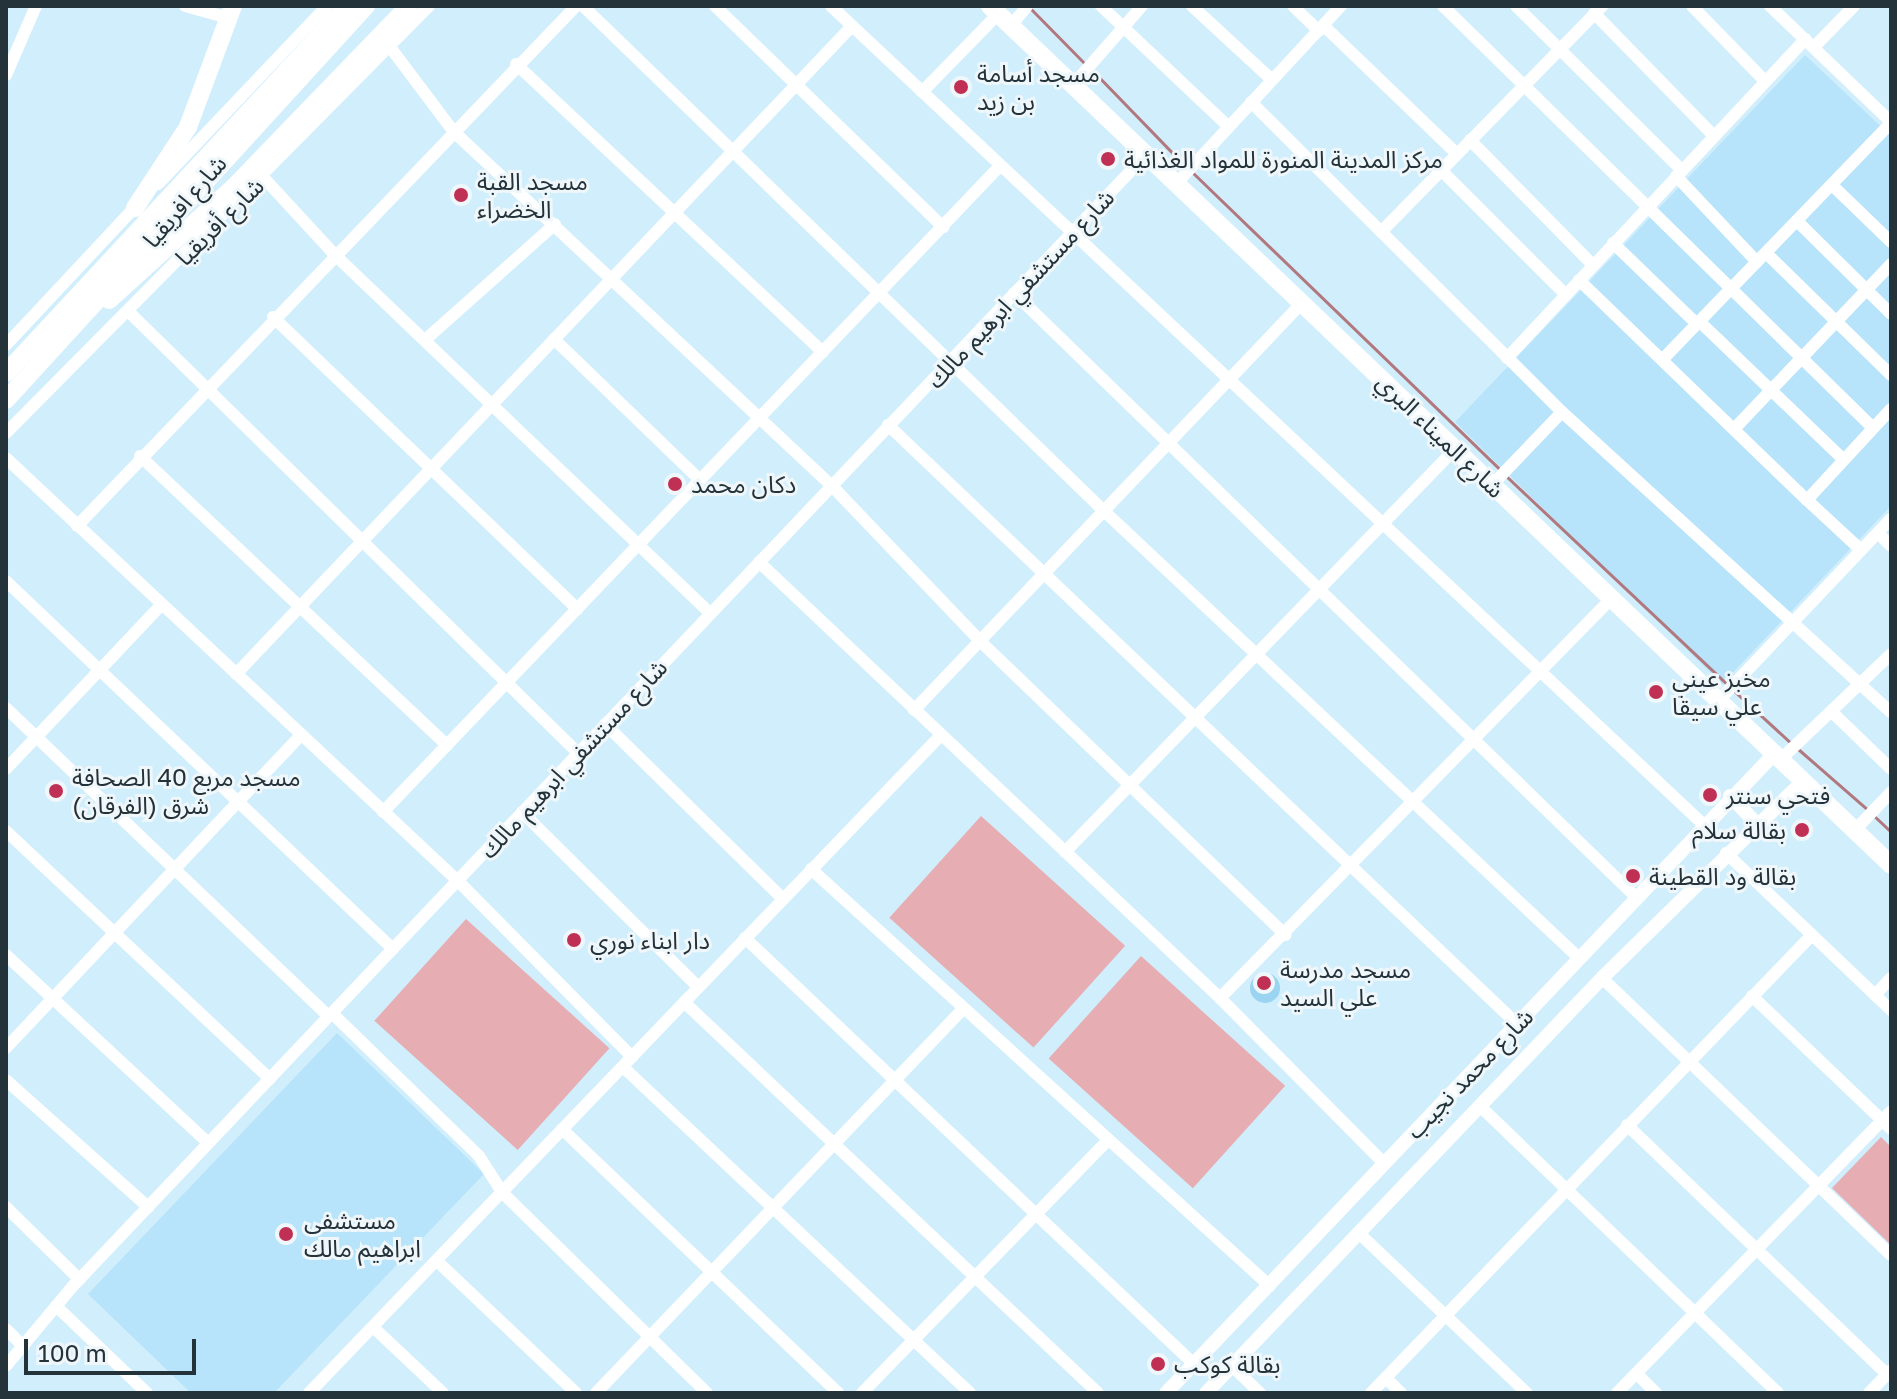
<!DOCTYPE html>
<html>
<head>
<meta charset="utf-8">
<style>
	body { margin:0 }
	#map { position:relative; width:1897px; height:1399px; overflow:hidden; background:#d1eefc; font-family:"Golos Text","Noto Sans Arabic",sans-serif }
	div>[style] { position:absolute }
	.built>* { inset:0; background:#b7e4fa }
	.green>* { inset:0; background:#e6adb3; transform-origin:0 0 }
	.stream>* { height:3px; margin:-1.5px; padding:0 1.5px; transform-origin:1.5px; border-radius:1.5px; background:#b1787f }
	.building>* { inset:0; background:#9ad4f0 }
	.round { border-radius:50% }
	.minor>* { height:12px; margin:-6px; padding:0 6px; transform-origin:6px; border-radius:6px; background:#fff }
	.major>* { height:14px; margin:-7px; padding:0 7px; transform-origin:7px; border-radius:7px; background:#fff }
	.highway>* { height:18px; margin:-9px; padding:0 9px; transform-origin:9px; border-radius:9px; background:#fff }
	.dots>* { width:22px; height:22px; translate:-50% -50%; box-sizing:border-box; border:4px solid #f0f7fb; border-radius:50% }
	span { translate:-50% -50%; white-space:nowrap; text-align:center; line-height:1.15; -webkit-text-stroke:6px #f0f7fb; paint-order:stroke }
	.poi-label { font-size:24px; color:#243239 }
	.left { translate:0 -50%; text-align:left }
	.right { translate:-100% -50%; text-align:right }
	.street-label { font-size:24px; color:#243239 }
	.frame { position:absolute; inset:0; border:8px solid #243239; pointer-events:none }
	.scale { position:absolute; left:24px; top:1339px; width:172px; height:36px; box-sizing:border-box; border:4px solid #243239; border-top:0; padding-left:10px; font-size:24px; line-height:28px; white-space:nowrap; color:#243239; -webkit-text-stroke:6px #f0f7fb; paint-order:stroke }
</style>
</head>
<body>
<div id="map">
	<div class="built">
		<i style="clip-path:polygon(1805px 55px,1891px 136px,1891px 506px,1722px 684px,1455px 422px)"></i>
		<i style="clip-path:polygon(337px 1033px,484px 1174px,274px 1393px,191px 1393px,88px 1294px)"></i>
	</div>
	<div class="green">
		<i style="left:981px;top:816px;width:194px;height:137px;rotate:42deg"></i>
		<i style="left:466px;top:919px;width:193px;height:137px;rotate:42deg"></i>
		<i style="left:1141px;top:956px;width:194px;height:138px;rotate:42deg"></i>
		<i style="clip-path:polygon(1881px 1137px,1891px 1147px,1891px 1245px,1832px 1188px)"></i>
	</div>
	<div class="stream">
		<i style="left:1030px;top:8px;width:80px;rotate:45.5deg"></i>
		<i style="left:1092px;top:70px;width:136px;rotate:45.9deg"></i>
		<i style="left:1193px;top:173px;width:428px;rotate:44deg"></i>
		<i style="left:1506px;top:476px;width:305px;rotate:43.3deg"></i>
		<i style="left:1733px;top:690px;width:80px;rotate:42.5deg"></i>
		<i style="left:1798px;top:749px;width:93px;rotate:41.1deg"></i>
		<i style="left:1873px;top:815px;width:25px;rotate:43deg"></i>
	</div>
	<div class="building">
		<i class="round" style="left:1250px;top:973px;width:30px;height:30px"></i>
	</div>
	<div class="minor">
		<i style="left:185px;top:6px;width:46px;rotate:15.3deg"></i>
		<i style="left:583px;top:6px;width:726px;rotate:44.11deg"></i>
		<i style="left:1104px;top:511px;width:652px;rotate:43.26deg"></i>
		<i style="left:715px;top:6px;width:318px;rotate:44.1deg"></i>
		<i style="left:831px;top:6px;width:1196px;rotate:43.17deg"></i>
		<i style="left:1101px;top:6px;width:175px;rotate:43.4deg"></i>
		<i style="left:1192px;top:6px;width:108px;rotate:42.7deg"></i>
		<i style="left:1293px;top:6px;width:36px;rotate:44deg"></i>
		<i style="left:1443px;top:6px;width:602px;rotate:44.46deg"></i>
		<i style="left:1516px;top:6px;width:233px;rotate:44.7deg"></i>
		<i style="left:1692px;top:6px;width:105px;rotate:45.8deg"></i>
		<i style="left:1770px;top:6px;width:168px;rotate:43.8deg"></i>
		<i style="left:1594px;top:13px;width:172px;rotate:45.7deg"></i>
		<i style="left:1011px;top:26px;width:26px;rotate:-51deg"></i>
		<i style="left:1324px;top:26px;width:183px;rotate:43.9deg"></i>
		<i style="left:390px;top:47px;width:105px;rotate:53.1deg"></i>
		<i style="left:453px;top:131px;width:519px;rotate:43.13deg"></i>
		<i style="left:832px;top:486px;width:214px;rotate:46.3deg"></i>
		<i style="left:980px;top:641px;width:424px;rotate:43.9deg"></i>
		<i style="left:1814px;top:47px;width:57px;rotate:-45.7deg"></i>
		<i style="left:516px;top:64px;width:421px;rotate:43.2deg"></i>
		<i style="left:6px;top:75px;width:75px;rotate:-66.5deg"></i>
		<i style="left:1073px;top:85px;width:105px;rotate:-48.9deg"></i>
		<i style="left:922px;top:92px;width:109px;rotate:-45.7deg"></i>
		<i style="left:1251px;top:102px;width:439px;rotate:44.9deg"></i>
		<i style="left:1562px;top:412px;width:445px;rotate:42.4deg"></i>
		<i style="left:1470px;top:140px;width:175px;rotate:45.5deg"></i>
		<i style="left:1440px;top:169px;width:178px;rotate:45deg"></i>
		<i style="left:1676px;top:176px;width:118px;rotate:46.7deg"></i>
		<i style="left:263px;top:177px;width:108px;rotate:47.3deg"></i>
		<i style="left:336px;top:256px;width:517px;rotate:43.67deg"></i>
		<i style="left:158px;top:184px;width:245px;rotate:-46.5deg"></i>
		<i style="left:1176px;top:184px;width:243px;rotate:-47.2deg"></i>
		<i style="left:1832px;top:185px;width:82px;rotate:44deg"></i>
		<i style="left:1797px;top:221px;width:132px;rotate:44.7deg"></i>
		<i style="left:1381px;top:232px;width:316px;rotate:-45.6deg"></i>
		<i style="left:1613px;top:243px;width:117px;rotate:44deg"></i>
		<i style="left:1766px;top:253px;width:175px;rotate:44.3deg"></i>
		<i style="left:1579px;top:280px;width:317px;rotate:44deg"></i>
		<i style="left:1014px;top:293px;width:868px;rotate:44.16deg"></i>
		<i style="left:129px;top:312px;width:629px;rotate:44.48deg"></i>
		<i style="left:273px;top:317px;width:422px;rotate:43.8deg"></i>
		<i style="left:1700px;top:322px;width:198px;rotate:43.8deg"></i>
		<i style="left:554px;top:339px;width:203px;rotate:44deg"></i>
		<i style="left:425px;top:340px;width:174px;rotate:-41.7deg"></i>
		<i style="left:6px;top:345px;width:196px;rotate:-46.9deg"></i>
		<i style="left:1507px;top:358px;width:437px;rotate:-46.9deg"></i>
		<i style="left:1662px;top:360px;width:330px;rotate:-46deg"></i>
		<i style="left:888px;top:425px;width:869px;rotate:43.6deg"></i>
		<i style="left:1734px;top:429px;width:228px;rotate:-46.4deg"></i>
		<i style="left:6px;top:433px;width:601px;rotate:-45.27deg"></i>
		<i style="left:140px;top:456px;width:422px;rotate:43.3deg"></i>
		<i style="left:6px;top:458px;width:618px;rotate:43.1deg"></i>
		<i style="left:457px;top:880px;width:249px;rotate:45.3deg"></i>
		<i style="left:1492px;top:485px;width:101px;rotate:-46.2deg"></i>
		<i style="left:77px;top:526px;width:721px;rotate:-46.18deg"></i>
		<i style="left:1878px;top:533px;width:18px;rotate:45deg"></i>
		<i style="left:1861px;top:550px;width:74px;rotate:-137.2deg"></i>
		<i style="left:1807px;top:500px;width:124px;rotate:-47.3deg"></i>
		<i style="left:759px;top:562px;width:635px;rotate:43.4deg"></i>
		<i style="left:1220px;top:998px;width:231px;rotate:45.2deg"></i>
		<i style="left:6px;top:581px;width:534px;rotate:43.56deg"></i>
		<i style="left:236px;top:674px;width:894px;rotate:-46.45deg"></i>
		<i style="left:1719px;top:700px;width:250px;rotate:-46.5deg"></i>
		<i style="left:6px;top:708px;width:446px;rotate:43.7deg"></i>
		<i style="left:914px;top:710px;width:562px;rotate:-46.37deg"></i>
		<i style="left:1832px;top:712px;width:82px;rotate:44deg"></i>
		<i style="left:605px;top:724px;width:250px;rotate:44.5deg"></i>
		<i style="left:1780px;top:760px;width:153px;rotate:-43.7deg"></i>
		<i style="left:6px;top:769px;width:226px;rotate:-46.6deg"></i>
		<i style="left:383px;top:812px;width:893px;rotate:-46.32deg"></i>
		<i style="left:522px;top:812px;width:248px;rotate:44.8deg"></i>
		<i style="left:1855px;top:830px;width:52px;rotate:-46.5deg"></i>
		<i style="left:6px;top:831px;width:362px;rotate:43.2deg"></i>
		<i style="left:1065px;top:852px;width:561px;rotate:-45.94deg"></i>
		<i style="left:1726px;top:853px;width:228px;rotate:43.6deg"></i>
		<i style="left:811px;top:869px;width:620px;rotate:42.26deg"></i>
		<i style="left:745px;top:938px;width:620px;rotate:43.5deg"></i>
		<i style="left:6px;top:955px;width:276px;rotate:42.9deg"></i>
		<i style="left:1602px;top:978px;width:400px;rotate:43.8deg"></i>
		<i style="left:1875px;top:995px;width:23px;rotate:-47deg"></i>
		<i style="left:1752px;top:996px;width:192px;rotate:43.7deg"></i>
		<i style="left:1220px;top:998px;width:560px;rotate:-45.58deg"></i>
		<i style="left:684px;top:1002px;width:569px;rotate:43.36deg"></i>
		<i style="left:6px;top:1048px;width:430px;rotate:-46.7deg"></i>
		<i style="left:623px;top:1067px;width:476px;rotate:43.2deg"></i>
		<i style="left:6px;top:1080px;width:191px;rotate:41.8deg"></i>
		<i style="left:1483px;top:1109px;width:409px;rotate:43.9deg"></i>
		<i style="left:1627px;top:1125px;width:360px;rotate:43.8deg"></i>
		<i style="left:562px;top:1129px;width:382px;rotate:43.7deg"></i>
		<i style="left:6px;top:1207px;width:103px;rotate:44.6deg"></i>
		<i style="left:1362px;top:1236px;width:228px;rotate:43.6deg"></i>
		<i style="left:437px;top:1261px;width:192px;rotate:43.5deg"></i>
		<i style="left:56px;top:1306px;width:126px;rotate:43.7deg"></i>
		<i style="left:373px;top:1327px;width:96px;rotate:43.3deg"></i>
		<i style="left:6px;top:1329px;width:25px;rotate:45deg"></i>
		<i style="left:6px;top:1366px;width:103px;rotate:-50.1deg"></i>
		<i style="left:72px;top:1287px;width:1560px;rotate:-46.51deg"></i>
		<i style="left:1232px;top:1366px;width:39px;rotate:44deg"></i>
		<i style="left:1637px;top:1374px;width:27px;rotate:45deg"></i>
		<i style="left:1386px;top:1378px;width:21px;rotate:45deg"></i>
		<i style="left:309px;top:1393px;width:279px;rotate:-46.2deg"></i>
		<i style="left:502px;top:1192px;width:43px;rotate:-122.6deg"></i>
		<i style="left:479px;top:1156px;width:205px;rotate:-135.8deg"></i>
		<i style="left:596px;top:1393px;width:531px;rotate:-46.3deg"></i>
		<i style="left:707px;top:1393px;width:287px;rotate:-135.6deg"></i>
		<i style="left:502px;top:1192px;width:634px;rotate:-46.15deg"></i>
		<i style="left:862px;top:1393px;width:350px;rotate:-45.8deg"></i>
		<i style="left:1371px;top:1393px;width:634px;rotate:-46.09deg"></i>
		<i style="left:1617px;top:1393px;width:393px;rotate:-45.8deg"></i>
		<i style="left:1869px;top:1393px;width:32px;rotate:-46deg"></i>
	</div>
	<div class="major">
		<i style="left:1730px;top:796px;width:37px;rotate:46deg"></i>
		<i style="left:1166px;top:1393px;width:882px;rotate:-46.42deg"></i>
		<i style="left:1206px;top:1393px;width:574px;rotate:-46.34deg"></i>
		<i style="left:1602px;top:978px;width:281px;rotate:-44.4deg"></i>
	</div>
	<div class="highway">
		<i style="left:990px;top:6px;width:1245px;rotate:43.63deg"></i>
		<i style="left:135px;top:208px;width:97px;rotate:-56.8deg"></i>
		<i style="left:188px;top:127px;width:129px;rotate:-69.6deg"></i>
		<i style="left:109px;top:300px;width:170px;rotate:-42.1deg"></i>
		<i style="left:235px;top:186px;width:250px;rotate:-46deg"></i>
		<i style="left:6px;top:373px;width:501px;rotate:-47.1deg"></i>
		<i style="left:6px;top:400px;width:534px;rotate:-47.58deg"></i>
	</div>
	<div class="dots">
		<i style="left:961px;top:87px;background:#c03054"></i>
		<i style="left:1108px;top:159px;background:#c03054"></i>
		<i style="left:461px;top:195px;background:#c03054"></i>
		<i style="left:675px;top:484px;background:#c03054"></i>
		<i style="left:1656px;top:692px;background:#c03054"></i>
		<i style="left:56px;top:791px;background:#c03054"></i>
		<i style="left:1710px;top:795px;background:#c03054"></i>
		<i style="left:1802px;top:830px;background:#c03054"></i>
		<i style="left:1633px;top:876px;background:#c03054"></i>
		<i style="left:574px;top:940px;background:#c03054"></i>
		<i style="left:1264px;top:983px;background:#c03054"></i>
		<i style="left:286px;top:1234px;background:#c03054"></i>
		<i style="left:1158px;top:1364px;background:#c03054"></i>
	</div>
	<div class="poi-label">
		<span class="left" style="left:977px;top:87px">مسجد أسامة<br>بن زيد</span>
		<span class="left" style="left:1124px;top:159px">مركز المدينة المنورة للمواد الغذائية</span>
		<span class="left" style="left:477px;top:195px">مسجد القبة<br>الخضراء</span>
		<span class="left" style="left:691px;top:484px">دكان محمد</span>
		<span class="left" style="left:1672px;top:692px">مخبز عيني<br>علي سيقا</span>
		<span class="left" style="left:72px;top:791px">مسجد مربع 40 الصحافة<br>شرق (الفرقان)</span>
		<span class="left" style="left:1726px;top:795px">فتحي سنتر</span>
		<span class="right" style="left:1786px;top:830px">بقالة سلام</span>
		<span class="left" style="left:1649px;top:876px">بقالة ود القطينة</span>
		<span class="left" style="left:590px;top:940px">دار ابناء نوري</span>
		<span class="left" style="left:1280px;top:983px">مسجد مدرسة<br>علي السيد</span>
		<span class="left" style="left:304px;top:1234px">مستشفى<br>ابراهيم مالك</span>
		<span class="left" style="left:1174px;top:1364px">بقالة كوكب</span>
	</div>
	<div class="street-label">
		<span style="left:184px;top:201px;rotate:-49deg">شارع افريقيا</span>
		<span style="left:219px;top:221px;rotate:-45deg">شارع أفريقيا</span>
		<span style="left:1020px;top:288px;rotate:-47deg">شارع مستشفي ابرهيم مالك</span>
		<span style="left:1441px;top:435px;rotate:44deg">شارع الميناء البري</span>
		<span style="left:573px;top:758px;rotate:-47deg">شارع مستشفي ابرهيم مالك</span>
		<span style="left:1469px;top:1073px;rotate:-46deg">شارع محمد نجيب</span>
	</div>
	<div class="frame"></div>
	<div class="scale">100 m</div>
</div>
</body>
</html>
